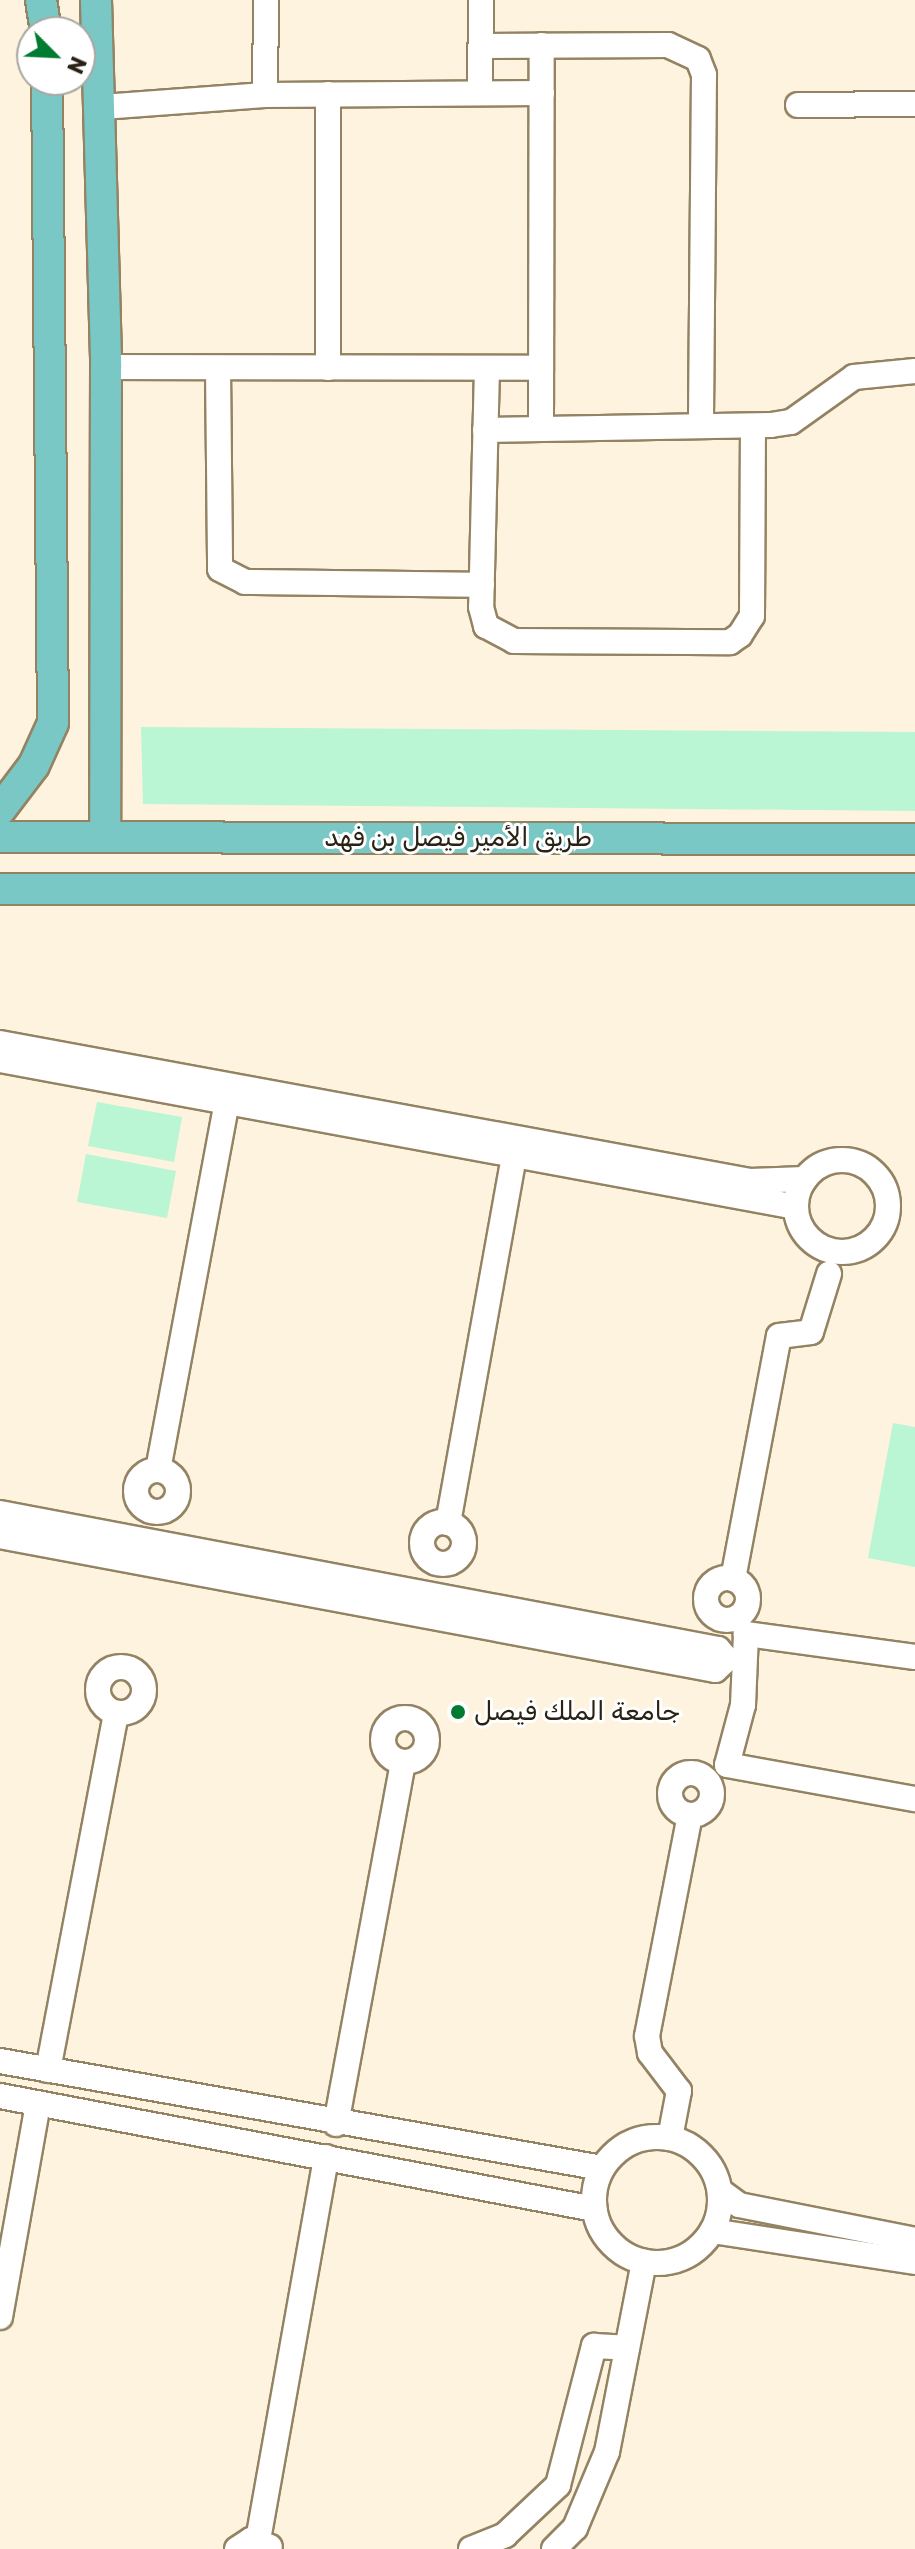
<!DOCTYPE html>
<meta charset="utf-8">
<style>
body{margin:0}
#map{position:relative;width:915px;height:2549px;overflow:hidden;background:#fef3de;font-family:Rubik,"Noto Sans Arabic",sans-serif}
div>[style]{position:absolute}
[style*='--x']{left:calc(var(--x)*1px);top:calc(var(--y)*1px);width:calc(var(--w)*1px);rotate:calc(var(--a)*1deg)}
.green>*{inset:0;background:#baf5d4}
.roads{filter:drop-shadow(2px 0 #948363) drop-shadow(-2px 0 #948363) drop-shadow(0 2px #948363) drop-shadow(0 -2px #948363)}
.minor>*{height:24px;margin:-12px;padding:0 12px;transform-origin:12px;border-radius:12px;background:#fff}
.minor>.ring{margin:-12px;padding:0;box-sizing:content-box;background:none;border:24px solid #fff;border-radius:50%}
.major>*{height:30px;margin:-15px;padding:0 15px;transform-origin:15px;border-radius:15px;background:#79c8c5}
.dots>*{width:22px;height:22px;translate:-50% -50%;box-sizing:border-box;border:4px solid #fff;border-radius:50%}
span{translate:-50% -50%;white-space:nowrap;text-align:center;line-height:1.15;-webkit-text-stroke:6px #fff;paint-order:stroke}
.street-label{font-size:26px;color:#292215}
.poi-label{font-size:26px;color:#292215}
.left{translate:0 -50%;text-align:left}
.north{position:absolute;left:16px;top:16px;width:80px;height:80px;box-sizing:border-box;background:#fff;border:2px solid #a9a7a1;border-radius:50%;rotate:114deg;font-size:22px;font-weight:700;line-height:32px;text-align:center;color:#292215}
.north::after{content:'';display:block;margin:auto;width:28px;height:36px;background:#017b32;clip-path:polygon(50% 0,100% 100%,50% 72%,0 100%)}
</style>
<div id="map">
<div class="green">
<div style="clip-path:polygon(141px 727px,915px 732px,915px 811px,143px 804px)"></div>
<div style="clip-path:polygon(97px 1102px,182px 1117px,174px 1162px,88px 1146px)"></div>
<div style="clip-path:polygon(86px 1154px,176px 1171px,167px 1218px,77px 1202px)"></div>
<div style="clip-path:polygon(893px 1423px,915px 1427px,915px 1567px,868px 1558px)"></div>
</div>
<div class="roads">
<div class="minor">
<div style="--x:481;--y:46;--w:187;--a:-0.3"></div>
<div style="--x:668;--y:45;--w:33;--a:25"></div>
<div style="--x:698;--y:59;--w:17;--a:69"></div>
<div style="--x:704;--y:75;--w:351;--a:90.5"></div>
<div style="--x:480;--y:93;--w:93;--a:-89.4"></div>
<div style="--x:328;--y:94;--w:274;--a:90"></div>
<div style="--x:265;--y:95;--w:95;--a:-89.4"></div>
<div style="--x:798;--y:105;--w:117;--a:-0.5"></div>
<div style="--x:102;--y:107;--w:163;--a:-4.2"></div>
<div style="--x:265;--y:95;--w:277;--a:-0.4"></div>
<div style="--x:106;--y:367;--w:435;--a:0.1"></div>
<div style="--x:218;--y:368;--w:201;--a:89.4"></div>
<div style="--x:220;--y:569;--w:28;--a:27"></div>
<div style="--x:245;--y:582;--w:237;--a:0.7"></div>
<div style="--x:487;--y:368;--w:239;--a:91.4"></div>
<div style="--x:481;--y:607;--w:20;--a:75"></div>
<div style="--x:486;--y:626;--w:32;--a:28"></div>
<div style="--x:514;--y:641;--w:216;--a:0.3"></div>
<div style="--x:730;--y:642;--w:12;--a:-35"></div>
<div style="--x:740;--y:635;--w:22;--a:-58"></div>
<div style="--x:752;--y:616;--w:190;--a:-89.7"></div>
<div style="--x:541;--y:429;--w:384;--a:-89.9"></div>
<div style="--x:485;--y:430;--w:286;--a:-1"></div>
<div style="--x:771;--y:425;--w:20;--a:-9"></div>
<div style="--x:791;--y:422;--w:77;--a:-35.5"></div>
<div style="--x:854;--y:377;--w:61;--a:-5.6"></div>
<div style="--x:0;--y:1043;--w:763;--a:10.43"></div>
<div style="--x:750;--y:1181;--w:55;--a:-2.1"></div>
<div style="--x:0;--y:1060;--w:809;--a:10.46"></div>
<div class="ring" style="left:796px;top:1160px;width:68px;height:68px"></div>
<div class="ring" style="left:136px;top:1470px;width:18px;height:18px"></div>
<div style="--x:158;--y:1470;--w:374;--a:-79.4"></div>
<div style="--x:0;--y:1513;--w:731;--a:10.73"></div>
<div style="--x:718;--y:1649;--w:13;--a:48"></div>
<div style="--x:727;--y:1659;--w:16;--a:137"></div>
<div style="--x:715;--y:1670;--w:727;--a:-169.39"></div>
<div class="ring" style="left:422px;top:1522px;width:18px;height:18px"></div>
<div style="--x:448;--y:1523;--w:374;--a:-79.8"></div>
<div class="ring" style="left:706px;top:1578px;width:18px;height:18px"></div>
<div style="--x:733;--y:1579;--w:247;--a:-79.3"></div>
<div style="--x:779;--y:1336;--w:32;--a:-7"></div>
<div style="--x:811;--y:1332;--w:61;--a:-72.8"></div>
<div style="--x:915;--y:1657;--w:171;--a:-172.2"></div>
<div style="--x:746;--y:1634;--w:71;--a:92.4"></div>
<div style="--x:743;--y:1705;--w:62;--a:104.9"></div>
<div style="--x:727;--y:1765;--w:191;--a:10.3"></div>
<div class="ring" style="left:98px;top:1667px;width:22px;height:22px"></div>
<div class="ring" style="left:383px;top:1718px;width:20px;height:20px"></div>
<div class="ring" style="left:670px;top:1773px;width:18px;height:18px"></div>
<div style="--x:0;--y:2061;--w:611;--a:10.08"></div>
<div style="--x:48;--y:2070;--w:363;--a:-79.2"></div>
<div style="--x:0;--y:2096;--w:605;--a:10.77"></div>
<div style="--x:336;--y:2124;--w:368;--a:-79.5"></div>
<div class="ring" style="left:594px;top:2137px;width:102px;height:102px"></div>
<div style="--x:670;--y:2138;--w:48;--a:-79.2"></div>
<div style="--x:679;--y:2091;--w:48;--a:-127.3"></div>
<div style="--x:650;--y:2053;--w:17;--a:-100"></div>
<div style="--x:647;--y:2036;--w:225;--a:-79"></div>
<div style="--x:720;--y:2191;--w:24;--a:36"></div>
<div style="--x:739;--y:2205;--w:179;--a:11.2"></div>
<div style="--x:712;--y:2231;--w:205;--a:8.7"></div>
<div style="--x:0;--y:2317;--w:217;--a:-79.9"></div>
<div style="--x:258;--y:2540;--w:389;--a:-79.9"></div>
<div style="--x:237;--y:2549;--w:17;--a:-33"></div>
<div style="--x:251;--y:2540;--w:20;--a:20"></div>
<div style="--x:471;--y:2549;--w:37;--a:-22"></div>
<div style="--x:505;--y:2535;--w:73;--a:-43.3"></div>
<div style="--x:558;--y:2485;--w:144;--a:-75.5"></div>
<div style="--x:594;--y:2346;--w:33;--a:3"></div>
<div style="--x:554;--y:2549;--w:30;--a:-45"></div>
<div style="--x:575;--y:2528;--w:82;--a:-67.2"></div>
<div style="--x:607;--y:2452;--w:194;--a:-79"></div>
</div>
<div class="major">
<div style="--x:41;--y:0;--w:32;--a:81"></div>
<div style="--x:96;--y:0;--w:367;--a:88.4"></div>
<div style="--x:106;--y:367;--w:470;--a:90.1"></div>
<div style="--x:0;--y:810;--w:56;--a:-52.9"></div>
<div style="--x:34;--y:765;--w:46;--a:-65.7"></div>
<div style="--x:53;--y:723;--w:643;--a:-90.53"></div>
<div style="--x:0;--y:837;--w:915;--a:0.13"></div>
<div style="--x:0;--y:889;--w:915;--a:0"></div>
</div>
</div>
<div class="dots">
<div style="left:458px;top:1712px;background:#017b32"></div>
</div>
<div class="street-label">
<span style="left:458px;top:838px">طريق الأمير فيصل بن فهد</span>
</div>
<div class="poi-label">
<span class="left" style="left:474px;top:1712px">جامعة الملك فيصل</span>
</div>
<div class="north">N</div>
</div>
